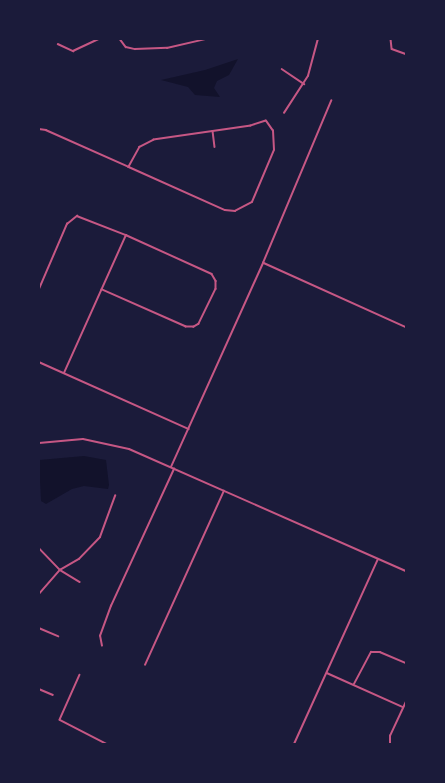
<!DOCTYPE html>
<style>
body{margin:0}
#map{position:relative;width:445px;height:783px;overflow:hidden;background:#1b1b3a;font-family:"Asap Condensed",sans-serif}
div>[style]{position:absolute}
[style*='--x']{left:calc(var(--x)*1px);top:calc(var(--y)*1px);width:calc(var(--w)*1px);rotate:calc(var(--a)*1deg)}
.water>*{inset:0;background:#12122b}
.minor>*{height:1.5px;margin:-0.75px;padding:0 0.75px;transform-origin:0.75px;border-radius:0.75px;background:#c65784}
.tertiary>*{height:2px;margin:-1px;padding:0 1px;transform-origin:1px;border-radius:1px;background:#c65784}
span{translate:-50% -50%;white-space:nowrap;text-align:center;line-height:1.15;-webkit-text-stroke:3.5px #1b1b3a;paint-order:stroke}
.frame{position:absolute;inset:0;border:40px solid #1b1b3a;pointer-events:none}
</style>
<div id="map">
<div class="water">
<div style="clip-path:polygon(238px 59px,229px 75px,217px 81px,214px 88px,220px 97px,195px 95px,188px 87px,161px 80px,205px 70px)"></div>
<div style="clip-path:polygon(84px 456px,106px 460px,109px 485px,108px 489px,84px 486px,72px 489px,46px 504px,41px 501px,39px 460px)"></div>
</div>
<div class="minor">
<div style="--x:120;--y:39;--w:10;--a:53"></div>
<div style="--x:126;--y:47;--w:9;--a:13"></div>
<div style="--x:135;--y:49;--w:32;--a:-2"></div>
<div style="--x:167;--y:48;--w:40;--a:-13"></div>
<div style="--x:391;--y:39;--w:10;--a:84"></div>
<div style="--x:392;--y:49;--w:15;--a:20"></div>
<div style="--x:58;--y:44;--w:17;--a:25"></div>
<div style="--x:73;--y:51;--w:29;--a:-25"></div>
<div style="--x:282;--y:69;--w:27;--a:34"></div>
<div style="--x:284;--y:113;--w:44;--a:-57"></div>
<div style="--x:308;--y:76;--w:38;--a:-75"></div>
<div style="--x:39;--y:129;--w:7;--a:8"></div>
<div style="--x:46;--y:130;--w:91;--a:24"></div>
<div style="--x:129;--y:167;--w:105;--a:24.1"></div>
<div style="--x:225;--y:210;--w:10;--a:6"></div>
<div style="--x:235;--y:211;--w:19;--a:-28"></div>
<div style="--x:252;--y:202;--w:56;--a:-67.1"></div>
<div style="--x:274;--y:150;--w:19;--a:-93"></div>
<div style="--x:273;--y:131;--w:12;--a:-125"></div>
<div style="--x:266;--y:121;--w:16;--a:162"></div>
<div style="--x:251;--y:126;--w:98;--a:171.8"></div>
<div style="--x:154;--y:140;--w:16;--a:153"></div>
<div style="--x:140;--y:147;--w:23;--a:119"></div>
<div style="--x:213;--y:131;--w:16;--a:83"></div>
<div style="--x:264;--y:263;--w:156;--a:24.3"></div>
<div style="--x:39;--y:289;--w:71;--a:-66.7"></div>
<div style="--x:67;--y:224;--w:13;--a:-39"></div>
<div style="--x:77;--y:216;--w:53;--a:21.2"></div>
<div style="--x:126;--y:235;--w:94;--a:24.4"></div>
<div style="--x:212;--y:274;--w:8;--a:60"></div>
<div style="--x:216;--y:281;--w:8;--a:90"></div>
<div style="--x:216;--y:289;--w:39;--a:116"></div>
<div style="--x:199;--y:324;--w:6;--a:149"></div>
<div style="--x:194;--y:327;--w:8;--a:180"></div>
<div style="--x:186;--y:327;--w:92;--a:-156.2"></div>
<div style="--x:39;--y:362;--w:164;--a:24.1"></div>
<div style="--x:64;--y:373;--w:151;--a:-65.8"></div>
<div style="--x:171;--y:467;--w:224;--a:-65.7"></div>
<div style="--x:263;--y:263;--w:176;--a:-67.2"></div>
<div style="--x:39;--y:548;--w:30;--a:46"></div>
<div style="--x:60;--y:570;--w:23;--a:31"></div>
<div style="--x:39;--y:594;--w:32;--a:-49"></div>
<div style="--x:60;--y:570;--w:22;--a:-30"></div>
<div style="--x:79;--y:559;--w:30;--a:-46"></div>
<div style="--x:100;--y:537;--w:44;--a:-69.9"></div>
<div style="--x:39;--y:628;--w:21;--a:23"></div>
<div style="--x:102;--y:646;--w:10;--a:-101"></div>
<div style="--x:100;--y:636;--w:32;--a:-70"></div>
<div style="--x:111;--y:606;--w:151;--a:-65.3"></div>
<div style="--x:145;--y:665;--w:191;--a:-65.6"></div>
<div style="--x:327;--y:673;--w:83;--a:24.1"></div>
<div style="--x:80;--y:675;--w:49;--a:114"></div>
<div style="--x:60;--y:720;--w:53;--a:27.1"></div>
<div style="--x:354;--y:684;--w:36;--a:-62"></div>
<div style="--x:371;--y:652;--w:9;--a:0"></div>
<div style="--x:380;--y:652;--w:28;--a:23"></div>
<div style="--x:39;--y:689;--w:15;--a:23"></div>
<div style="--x:390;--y:744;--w:8;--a:-90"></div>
<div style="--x:390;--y:736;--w:38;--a:-65"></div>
</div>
<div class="tertiary">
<div style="--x:39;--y:443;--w:44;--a:-5.2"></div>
<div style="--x:83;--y:439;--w:47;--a:12.3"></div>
<div style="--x:129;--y:449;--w:303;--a:23.8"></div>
<div style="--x:294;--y:744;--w:203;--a:-65.6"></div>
</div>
<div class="frame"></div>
</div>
